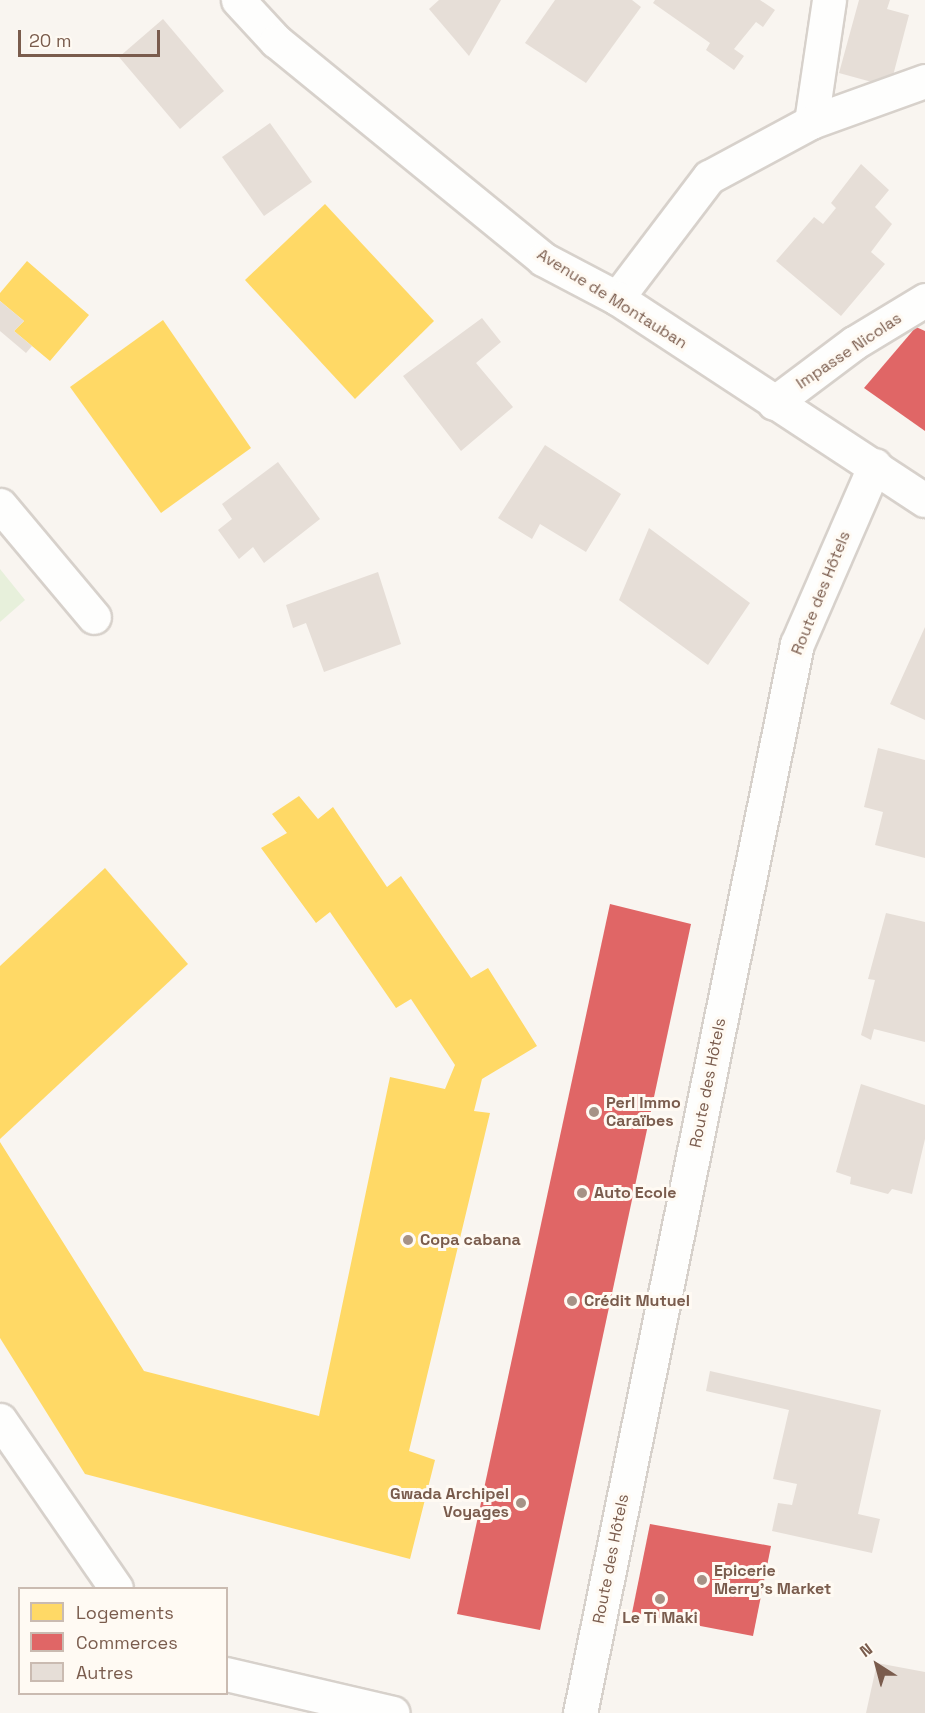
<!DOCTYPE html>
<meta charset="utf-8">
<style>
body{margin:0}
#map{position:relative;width:925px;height:1713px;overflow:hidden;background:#f9f5f0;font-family:"Space Grotesk",sans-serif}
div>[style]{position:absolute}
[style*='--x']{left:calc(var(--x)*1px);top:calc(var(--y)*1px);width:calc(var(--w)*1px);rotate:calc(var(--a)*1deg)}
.green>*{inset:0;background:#e7f0db}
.homes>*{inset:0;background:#ffd966}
.shops>*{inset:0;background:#e06666}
.building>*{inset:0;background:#e6ded7}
.roads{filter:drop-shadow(2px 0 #d7d1cb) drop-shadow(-2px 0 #d7d1cb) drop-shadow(0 2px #d7d1cb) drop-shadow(0 -2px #d7d1cb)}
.street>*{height:33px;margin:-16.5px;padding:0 16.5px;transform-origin:16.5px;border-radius:16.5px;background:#fefefd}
.secondary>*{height:33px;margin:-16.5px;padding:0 16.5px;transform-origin:16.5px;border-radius:16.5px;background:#fefefd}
.dots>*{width:16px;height:16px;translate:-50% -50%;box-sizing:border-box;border:3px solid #fffaf3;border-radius:50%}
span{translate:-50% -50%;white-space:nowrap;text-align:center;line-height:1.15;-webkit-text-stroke:6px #fffaf3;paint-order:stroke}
.street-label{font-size:16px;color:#7a5c4d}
.poi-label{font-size:16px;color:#7a5c4d;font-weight:700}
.left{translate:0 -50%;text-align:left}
.right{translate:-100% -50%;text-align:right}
.legend{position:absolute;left:18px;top:1587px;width:210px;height:108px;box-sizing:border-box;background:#fffaf3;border:2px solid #cabbb1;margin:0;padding:8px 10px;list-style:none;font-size:18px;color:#7a5c4d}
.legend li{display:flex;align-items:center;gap:12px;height:30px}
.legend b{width:30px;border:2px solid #cabbb1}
.north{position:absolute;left:847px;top:1635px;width:60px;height:60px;-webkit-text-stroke:4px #fffaf3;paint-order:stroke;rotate:324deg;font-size:16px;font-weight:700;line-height:24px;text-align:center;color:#7a5c4d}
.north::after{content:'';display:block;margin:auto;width:21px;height:27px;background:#7a5c4d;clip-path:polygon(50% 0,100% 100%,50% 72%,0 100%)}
.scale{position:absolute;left:18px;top:30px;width:142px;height:27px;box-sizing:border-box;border:3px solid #7a5c4d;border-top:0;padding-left:8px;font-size:18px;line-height:21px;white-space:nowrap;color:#7a5c4d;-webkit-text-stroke:4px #fffaf3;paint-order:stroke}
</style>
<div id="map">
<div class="green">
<div style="clip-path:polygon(0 569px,25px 600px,0 622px)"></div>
</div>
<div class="homes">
<div style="clip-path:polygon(325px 204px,434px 321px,355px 399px,245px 280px)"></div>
<div style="clip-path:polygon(27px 261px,89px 315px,50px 361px,14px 331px,24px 321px,0 301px,0 293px)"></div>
<div style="clip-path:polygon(163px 320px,251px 448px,161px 513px,70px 387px)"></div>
<div style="clip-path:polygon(299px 796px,318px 819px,333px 807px,387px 887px,401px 876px,471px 978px,488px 968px,537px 1046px,482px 1079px,474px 1111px,490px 1113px,409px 1451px,435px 1460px,410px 1559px,85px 1474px,0 1338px,0 1142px,144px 1371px,319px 1416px,390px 1077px,445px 1089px,455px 1065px,411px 999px,396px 1008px,330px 912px,316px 923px,261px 848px,287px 833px,272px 814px)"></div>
<div style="clip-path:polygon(105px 868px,188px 964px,0 1139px,0 966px)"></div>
</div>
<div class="shops">
<div style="clip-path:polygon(916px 327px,925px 331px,925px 431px,864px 388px)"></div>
<div style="clip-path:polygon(610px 904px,691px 924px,540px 1630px,457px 1614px)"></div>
<div style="clip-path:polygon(650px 1524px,771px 1546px,753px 1636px,632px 1613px)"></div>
</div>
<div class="building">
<div style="clip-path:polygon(439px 0,501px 0,469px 56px,429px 9px)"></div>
<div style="clip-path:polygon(555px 0,632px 0,641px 7px,586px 83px,525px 43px)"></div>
<div style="clip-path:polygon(655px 0,760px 0,775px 10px,763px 27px,756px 22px,734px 49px,744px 56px,734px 70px,706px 50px,710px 43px,653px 3px)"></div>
<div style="clip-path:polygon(859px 0,890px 0,887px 9px,909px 15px,890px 87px,839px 73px)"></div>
<div style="clip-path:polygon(163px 19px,224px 91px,180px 129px,119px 57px)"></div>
<div style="clip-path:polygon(270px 123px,312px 182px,264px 216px,222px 157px)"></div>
<div style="clip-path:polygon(861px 164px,889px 190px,875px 207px,892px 224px,871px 252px,885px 264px,841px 316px,776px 261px,814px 217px,823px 224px,836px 208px,831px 203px)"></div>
<div style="clip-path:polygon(0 301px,24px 321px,14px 331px,32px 346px,26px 353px,0 331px)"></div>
<div style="clip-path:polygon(482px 318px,501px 342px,476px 363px,513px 407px,461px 451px,403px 376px)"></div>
<div style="clip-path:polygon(545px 445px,621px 494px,586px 552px,540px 524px,532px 539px,498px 518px)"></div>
<div style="clip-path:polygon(278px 462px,320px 519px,264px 563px,253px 547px,239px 559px,218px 530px,232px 519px,222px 504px)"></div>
<div style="clip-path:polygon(649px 528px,750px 603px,708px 665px,619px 600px)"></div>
<div style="clip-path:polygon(378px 572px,401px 644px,324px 672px,306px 623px,293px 628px,286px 605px)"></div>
<div style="clip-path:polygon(925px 627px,925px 720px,890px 704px)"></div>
<div style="clip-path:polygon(878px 748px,925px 760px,925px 858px,875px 845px,883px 812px,864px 807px)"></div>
<div style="clip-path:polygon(886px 913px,925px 922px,925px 1042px,874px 1029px,871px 1040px,861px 1035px,875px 980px,868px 979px)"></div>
<div style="clip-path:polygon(861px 1084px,925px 1105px,925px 1139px,912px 1194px,892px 1189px,888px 1194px,850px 1184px,851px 1177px,836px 1172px)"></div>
<div style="clip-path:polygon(710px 1371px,881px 1410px,858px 1514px,880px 1519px,872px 1553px,772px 1531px,778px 1503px,792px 1505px,797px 1484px,773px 1479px,789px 1410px,706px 1391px)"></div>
<div style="clip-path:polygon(877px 1663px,925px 1672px,925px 1713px,866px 1713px)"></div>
</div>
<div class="roads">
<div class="street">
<div style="--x:811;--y:122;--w:123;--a:-81.6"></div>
<div style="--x:617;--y:298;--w:152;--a:-52.8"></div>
<div style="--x:709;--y:177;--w:116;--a:-28.3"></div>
<div style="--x:811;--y:122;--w:121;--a:-19.8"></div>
<div style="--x:774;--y:403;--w:100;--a:-36.9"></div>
<div style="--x:854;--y:343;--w:83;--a:-31.2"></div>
<div style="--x:0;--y:505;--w:146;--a:50"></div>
<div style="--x:0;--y:1420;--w:204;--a:55.4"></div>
<div style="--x:226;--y:1674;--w:171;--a:13.1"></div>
<div style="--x:580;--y:1713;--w:1091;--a:-78.53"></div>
<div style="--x:797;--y:644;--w:195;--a:-66.5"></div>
</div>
<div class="secondary">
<div style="--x:238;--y:0;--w:56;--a:47.2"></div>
<div style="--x:276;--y:41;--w:345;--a:39.2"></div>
<div style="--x:543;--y:259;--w:84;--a:27.8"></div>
<div style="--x:617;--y:298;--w:368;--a:33.3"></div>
</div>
</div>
<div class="dots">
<div style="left:594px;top:1112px;background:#a69286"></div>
<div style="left:582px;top:1193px;background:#a69286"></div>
<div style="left:408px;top:1240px;background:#a69286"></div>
<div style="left:572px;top:1301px;background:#a69286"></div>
<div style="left:521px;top:1503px;background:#a69286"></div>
<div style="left:702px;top:1580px;background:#a69286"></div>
<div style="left:660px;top:1599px;background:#a69286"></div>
</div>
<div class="street-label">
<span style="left:612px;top:299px;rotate:32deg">Avenue de Montauban</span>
<span style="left:849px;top:351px;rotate:-34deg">Impasse Nicolas</span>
<span style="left:821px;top:593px;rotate:-68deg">Route des Hôtels</span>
<span style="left:708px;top:1083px;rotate:-79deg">Route des Hôtels</span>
<span style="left:611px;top:1559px;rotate:-79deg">Route des Hôtels</span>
</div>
<div class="poi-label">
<span class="left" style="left:606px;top:1112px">Perl Immo<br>Caraïbes</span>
<span class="left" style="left:594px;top:1193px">Auto Ecole</span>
<span class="left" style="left:420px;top:1240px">Copa cabana</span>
<span class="left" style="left:584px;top:1301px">Crédit Mutuel</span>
<span class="right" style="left:509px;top:1503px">Gwada Archipel<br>Voyages</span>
<span class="left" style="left:714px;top:1580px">Epicerie<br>Merry's Market</span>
<span style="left:660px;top:1618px">Le Ti Maki</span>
</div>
<ul class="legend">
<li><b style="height:16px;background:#ffd966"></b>Logements</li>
<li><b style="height:16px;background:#e06666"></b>Commerces</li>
<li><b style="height:16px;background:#e6ded7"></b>Autres</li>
</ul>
<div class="north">N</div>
<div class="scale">20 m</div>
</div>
